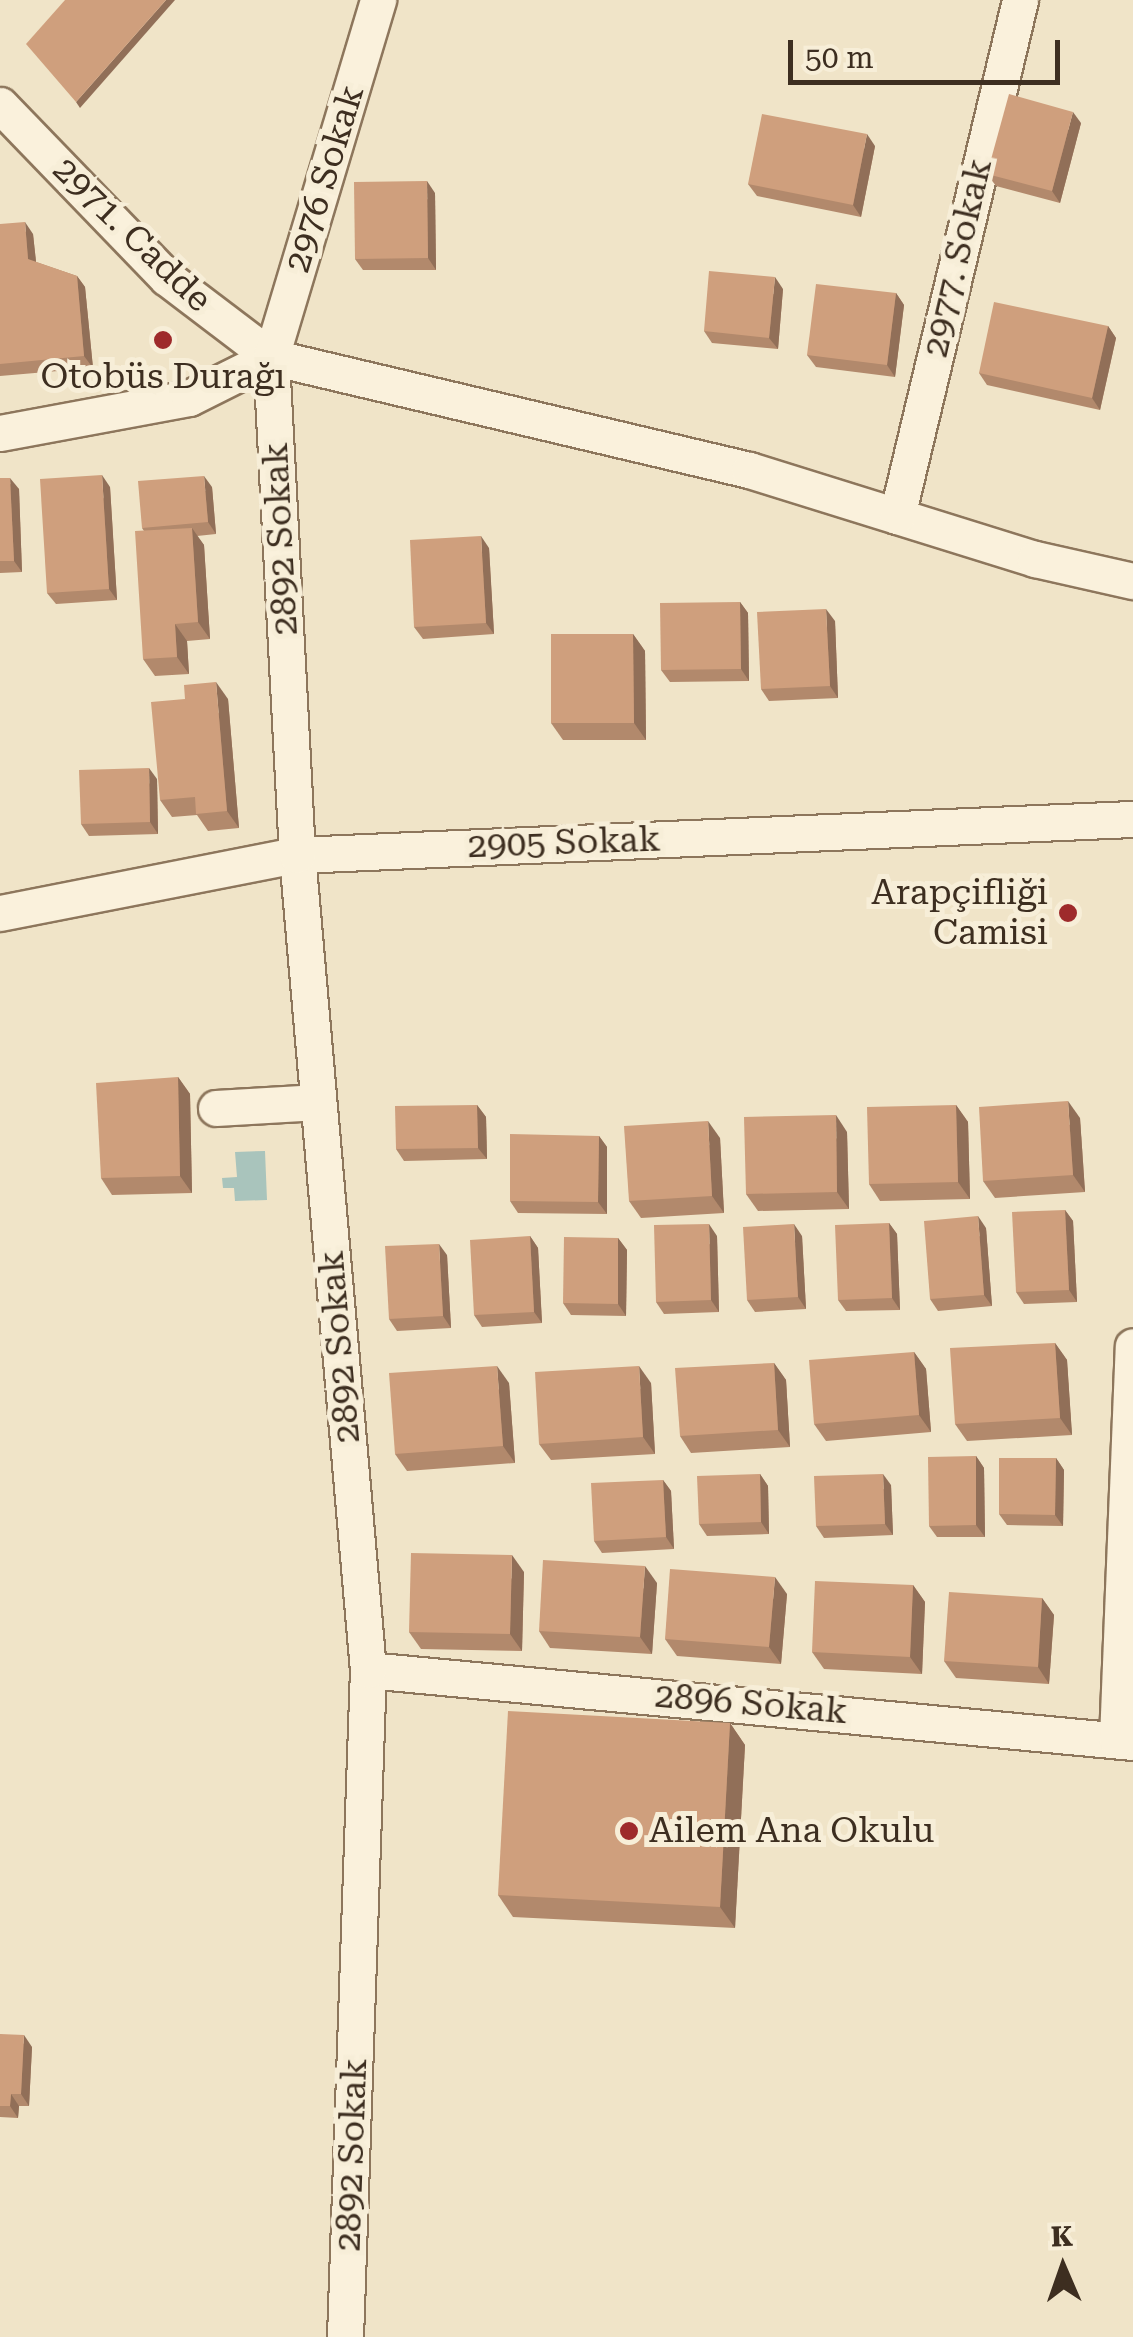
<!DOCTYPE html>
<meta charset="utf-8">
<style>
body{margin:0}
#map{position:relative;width:1133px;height:2337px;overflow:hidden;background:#f0e4c8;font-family:"Roboto Serif",serif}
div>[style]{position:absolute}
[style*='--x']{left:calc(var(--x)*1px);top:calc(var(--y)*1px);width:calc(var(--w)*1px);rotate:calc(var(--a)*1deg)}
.water>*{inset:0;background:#a9c4bc}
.roads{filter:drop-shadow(2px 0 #8d765c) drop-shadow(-2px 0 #8d765c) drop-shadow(0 2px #8d765c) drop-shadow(0 -2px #8d765c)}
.minor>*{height:35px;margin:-17.5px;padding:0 17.5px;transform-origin:17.5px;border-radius:17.5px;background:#faf1dc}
.wall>*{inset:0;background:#b2896c}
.shaded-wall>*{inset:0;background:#916f58}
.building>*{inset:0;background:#cf9f7d}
.dots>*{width:28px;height:28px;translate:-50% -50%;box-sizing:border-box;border:5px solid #f7eed8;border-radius:50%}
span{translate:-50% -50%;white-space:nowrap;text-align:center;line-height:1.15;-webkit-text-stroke:10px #f7eed8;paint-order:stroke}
.street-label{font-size:35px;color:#3d2e20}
.poi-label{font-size:35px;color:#3d2e20}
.right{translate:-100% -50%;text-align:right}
.left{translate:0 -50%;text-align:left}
.north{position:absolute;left:1013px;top:2217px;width:100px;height:100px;-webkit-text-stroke:8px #f7eed8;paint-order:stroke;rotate:358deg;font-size:28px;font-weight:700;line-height:40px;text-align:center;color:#3d2e20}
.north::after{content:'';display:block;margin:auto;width:35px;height:45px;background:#3d2e20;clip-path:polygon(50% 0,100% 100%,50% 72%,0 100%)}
.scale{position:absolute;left:788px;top:40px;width:272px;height:45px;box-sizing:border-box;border:5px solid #3d2e20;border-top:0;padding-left:12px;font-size:30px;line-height:35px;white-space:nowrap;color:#3d2e20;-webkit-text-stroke:8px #f7eed8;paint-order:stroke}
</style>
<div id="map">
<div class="water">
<div style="clip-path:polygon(265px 1151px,267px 1200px,235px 1201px,234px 1188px,223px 1188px,222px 1178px,237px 1177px,235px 1152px)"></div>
</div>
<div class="roads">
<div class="minor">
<div style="--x:0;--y:105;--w:240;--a:46"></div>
<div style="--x:167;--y:278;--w:131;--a:37.2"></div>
<div style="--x:271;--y:357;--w:491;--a:13.3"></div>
<div style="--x:749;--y:470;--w:300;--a:17.3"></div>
<div style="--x:1035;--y:559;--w:100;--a:12.7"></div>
<div style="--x:0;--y:433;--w:192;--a:-10.5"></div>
<div style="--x:189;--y:398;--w:92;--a:-26.6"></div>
<div style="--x:897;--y:516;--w:530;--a:-76.59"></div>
<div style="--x:0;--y:913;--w:303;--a:-11.1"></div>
<div style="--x:297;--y:855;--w:837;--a:-2.47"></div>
<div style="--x:216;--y:1108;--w:102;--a:-3.4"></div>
<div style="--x:368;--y:1670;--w:768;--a:5.38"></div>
<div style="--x:1117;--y:1739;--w:393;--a:-87.7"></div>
<div style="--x:345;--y:2337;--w:667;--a:-88.03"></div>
<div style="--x:368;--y:1670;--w:818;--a:-94.98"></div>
<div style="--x:297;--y:855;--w:499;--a:-93"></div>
<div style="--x:271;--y:357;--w:373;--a:-73.3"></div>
</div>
</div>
<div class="wall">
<div style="clip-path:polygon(1081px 123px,1060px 203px,996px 186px,987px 174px)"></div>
<div style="clip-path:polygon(875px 146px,861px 217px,757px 196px,748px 184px)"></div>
<div style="clip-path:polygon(435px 193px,436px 270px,363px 270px,355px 259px)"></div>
<div style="clip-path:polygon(0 224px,33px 234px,36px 262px,77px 276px,85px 287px,93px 368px,0 376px)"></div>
<div style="clip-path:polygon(783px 289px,778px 349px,712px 343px,704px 331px)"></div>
<div style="clip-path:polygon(896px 293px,904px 305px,895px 377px,816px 367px,807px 355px)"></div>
<div style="clip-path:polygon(1108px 326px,1116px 338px,1100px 410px,987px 385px,979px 373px)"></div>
<div style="clip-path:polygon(0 478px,19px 489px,22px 572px,0 573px)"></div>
<div style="clip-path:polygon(110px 487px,117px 600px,56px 604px,47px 593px)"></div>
<div style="clip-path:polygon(212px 487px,216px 534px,197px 536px,204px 545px,210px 639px,187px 641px,189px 674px,155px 676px,143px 659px,144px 531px,142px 528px)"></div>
<div style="clip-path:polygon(489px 548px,494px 634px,423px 639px,414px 627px)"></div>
<div style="clip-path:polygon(740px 602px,748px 613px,749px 681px,670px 682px,661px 670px)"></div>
<div style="clip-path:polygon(835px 621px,838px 698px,769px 701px,761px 689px)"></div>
<div style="clip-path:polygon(633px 634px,645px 651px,646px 740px,563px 740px,551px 723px)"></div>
<div style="clip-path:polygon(228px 699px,239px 828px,208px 831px,197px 815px,172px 817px,160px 800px)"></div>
<div style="clip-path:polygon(157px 779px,158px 834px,89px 836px,81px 824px)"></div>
<div style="clip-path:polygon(178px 1077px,190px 1094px,192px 1193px,112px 1195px,101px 1178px)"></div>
<div style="clip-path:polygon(477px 1105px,486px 1117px,487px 1159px,404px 1161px,396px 1149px)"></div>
<div style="clip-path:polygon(956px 1105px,968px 1122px,970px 1199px,880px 1201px,869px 1184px)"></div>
<div style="clip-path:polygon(1080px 1118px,1085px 1192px,995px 1198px,983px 1181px)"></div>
<div style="clip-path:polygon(847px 1132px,849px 1209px,758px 1211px,746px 1194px)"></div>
<div style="clip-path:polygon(599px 1136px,607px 1147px,607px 1214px,518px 1213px,510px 1201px)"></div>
<div style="clip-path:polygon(720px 1138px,724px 1213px,641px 1218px,629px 1201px)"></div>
<div style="clip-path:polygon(1065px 1210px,1073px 1221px,1077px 1302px,1024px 1304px,1016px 1292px)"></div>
<div style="clip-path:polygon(889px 1223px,897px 1234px,900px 1310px,846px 1311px,838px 1300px)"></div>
<div style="clip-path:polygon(986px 1228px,992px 1306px,938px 1311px,930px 1299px)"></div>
<div style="clip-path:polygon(530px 1236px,538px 1248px,542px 1323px,482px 1327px,474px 1315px)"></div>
<div style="clip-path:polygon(717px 1236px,719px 1312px,664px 1314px,656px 1302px)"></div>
<div style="clip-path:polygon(802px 1236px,806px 1309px,755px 1312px,747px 1300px)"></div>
<div style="clip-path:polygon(618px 1238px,627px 1250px,626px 1316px,571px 1315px,563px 1303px)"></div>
<div style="clip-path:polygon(447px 1255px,451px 1328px,397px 1331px,389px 1319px)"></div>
<div style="clip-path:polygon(1055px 1343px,1067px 1360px,1072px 1435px,967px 1441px,955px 1424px)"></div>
<div style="clip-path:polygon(914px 1352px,926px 1369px,931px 1432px,826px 1441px,814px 1424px)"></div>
<div style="clip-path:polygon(774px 1363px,786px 1380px,790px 1447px,691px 1453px,680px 1436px)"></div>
<div style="clip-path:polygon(509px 1383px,515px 1463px,407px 1471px,395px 1454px)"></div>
<div style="clip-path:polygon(651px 1383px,655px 1454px,551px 1460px,539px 1444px)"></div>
<div style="clip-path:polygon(976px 1456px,984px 1468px,985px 1537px,937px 1537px,929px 1526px)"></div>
<div style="clip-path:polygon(1056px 1458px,1064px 1470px,1063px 1526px,1007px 1525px,999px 1514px)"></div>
<div style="clip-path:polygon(760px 1474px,768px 1486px,769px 1534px,707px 1536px,699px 1524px)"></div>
<div style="clip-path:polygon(663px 1480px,671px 1491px,674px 1549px,602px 1553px,594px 1541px)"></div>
<div style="clip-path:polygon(891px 1485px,893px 1535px,824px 1538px,816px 1526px)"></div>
<div style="clip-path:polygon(524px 1572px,522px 1651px,421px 1649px,409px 1632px)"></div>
<div style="clip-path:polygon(657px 1583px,652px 1654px,550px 1648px,539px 1631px)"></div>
<div style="clip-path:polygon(913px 1585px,925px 1602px,922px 1674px,824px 1669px,812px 1652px)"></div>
<div style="clip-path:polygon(787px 1594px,781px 1664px,677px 1656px,665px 1639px)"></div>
<div style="clip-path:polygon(1042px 1598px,1054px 1615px,1049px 1684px,956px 1678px,944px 1661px)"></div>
<div style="clip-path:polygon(730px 1723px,745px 1745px,735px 1928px,513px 1917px,498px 1895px)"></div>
<div style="clip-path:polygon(0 2034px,32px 2047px,29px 2106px,19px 2106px,18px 2118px,0 2117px)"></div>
</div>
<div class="shaded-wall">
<div style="clip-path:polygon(166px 0,175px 0,80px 108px,76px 102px)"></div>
<div style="clip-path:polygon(1073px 112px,1081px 123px,1060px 203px,1052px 191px)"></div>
<div style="clip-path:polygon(867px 134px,875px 146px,861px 217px,853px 205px)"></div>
<div style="clip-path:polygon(427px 181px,435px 193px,436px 270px,428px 258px)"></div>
<div style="clip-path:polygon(25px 222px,33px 234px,37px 271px,28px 259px)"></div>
<div style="clip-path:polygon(77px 276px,85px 287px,93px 368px,84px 356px)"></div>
<div style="clip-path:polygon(775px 277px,783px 289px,778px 349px,769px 338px)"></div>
<div style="clip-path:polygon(896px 293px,904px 305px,895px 377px,887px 365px)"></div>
<div style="clip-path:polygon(1108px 326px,1116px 338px,1100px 410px,1092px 398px)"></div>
<div style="clip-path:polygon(102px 475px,110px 487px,117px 600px,109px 589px)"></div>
<div style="clip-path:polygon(204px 476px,212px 487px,216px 534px,208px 522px)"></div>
<div style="clip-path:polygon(10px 478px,19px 489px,22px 572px,14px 561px)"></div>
<div style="clip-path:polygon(192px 528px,204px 545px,210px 639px,198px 622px)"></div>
<div style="clip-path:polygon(481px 536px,489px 548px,494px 634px,486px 623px)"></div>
<div style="clip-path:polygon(740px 602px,748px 613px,749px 681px,741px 669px)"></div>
<div style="clip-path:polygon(826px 609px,835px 621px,838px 698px,830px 686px)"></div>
<div style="clip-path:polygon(175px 624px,187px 641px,189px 674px,177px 657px)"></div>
<div style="clip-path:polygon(633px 634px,645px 651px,646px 740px,634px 723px)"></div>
<div style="clip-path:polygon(216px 682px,228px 699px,239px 828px,227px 811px)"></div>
<div style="clip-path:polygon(149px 768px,157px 779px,158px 834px,150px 822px)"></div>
<div style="clip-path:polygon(178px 1077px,190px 1094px,192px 1193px,180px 1176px)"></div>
<div style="clip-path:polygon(1068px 1101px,1080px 1118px,1085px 1192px,1073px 1175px)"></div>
<div style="clip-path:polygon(477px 1105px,486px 1117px,487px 1159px,478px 1148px)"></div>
<div style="clip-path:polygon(956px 1105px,968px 1122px,970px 1199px,958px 1182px)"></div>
<div style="clip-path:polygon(836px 1115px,847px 1132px,849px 1209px,837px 1192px)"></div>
<div style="clip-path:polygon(708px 1121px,720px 1138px,724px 1213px,712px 1196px)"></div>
<div style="clip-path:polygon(599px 1136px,607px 1147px,607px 1214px,598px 1202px)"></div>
<div style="clip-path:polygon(1065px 1210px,1073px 1221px,1077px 1302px,1069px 1290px)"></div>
<div style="clip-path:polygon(978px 1216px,986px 1228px,992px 1306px,984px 1295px)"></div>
<div style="clip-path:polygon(889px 1223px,897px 1234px,900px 1310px,892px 1298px)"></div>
<div style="clip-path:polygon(709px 1224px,717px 1236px,719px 1312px,711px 1300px)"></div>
<div style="clip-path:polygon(794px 1224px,802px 1236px,806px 1309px,798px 1297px)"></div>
<div style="clip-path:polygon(530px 1236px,538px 1248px,542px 1323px,534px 1312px)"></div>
<div style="clip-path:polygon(618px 1238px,627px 1250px,626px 1316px,618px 1304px)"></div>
<div style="clip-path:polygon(439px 1244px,447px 1255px,451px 1328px,443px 1316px)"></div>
<div style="clip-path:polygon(1055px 1343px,1067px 1360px,1072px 1435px,1060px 1418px)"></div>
<div style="clip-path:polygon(914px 1352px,926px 1369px,931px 1432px,919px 1415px)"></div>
<div style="clip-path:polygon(774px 1363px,786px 1380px,790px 1447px,778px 1430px)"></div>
<div style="clip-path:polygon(497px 1366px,509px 1383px,515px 1463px,503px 1446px)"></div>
<div style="clip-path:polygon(639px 1366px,651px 1383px,655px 1454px,643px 1437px)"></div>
<div style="clip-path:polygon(976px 1456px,984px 1468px,985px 1537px,976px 1525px)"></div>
<div style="clip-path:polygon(1056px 1458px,1064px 1470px,1063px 1526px,1055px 1515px)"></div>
<div style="clip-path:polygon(760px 1474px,768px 1486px,769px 1534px,761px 1522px)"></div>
<div style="clip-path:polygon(883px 1474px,891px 1485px,893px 1535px,885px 1524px)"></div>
<div style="clip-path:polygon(663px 1480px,671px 1491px,674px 1549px,666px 1537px)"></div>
<div style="clip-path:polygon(512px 1555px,524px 1572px,522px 1651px,510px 1634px)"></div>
<div style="clip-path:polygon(645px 1566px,657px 1583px,652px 1654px,640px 1637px)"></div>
<div style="clip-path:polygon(775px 1577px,787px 1594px,781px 1664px,769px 1647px)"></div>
<div style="clip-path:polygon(913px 1585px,925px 1602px,922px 1674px,910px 1657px)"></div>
<div style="clip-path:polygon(1042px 1598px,1054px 1615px,1049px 1684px,1038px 1667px)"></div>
<div style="clip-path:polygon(730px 1723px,745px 1745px,735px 1928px,720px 1907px)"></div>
<div style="clip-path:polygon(24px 2035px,32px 2047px,29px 2106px,21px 2094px)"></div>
<div style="clip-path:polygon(11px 2094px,19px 2106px,18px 2118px,10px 2106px)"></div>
</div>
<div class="building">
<div style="clip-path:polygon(65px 0,166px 0,76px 102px,26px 44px)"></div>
<div style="clip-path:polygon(1009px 94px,1073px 112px,1052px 191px,987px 174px)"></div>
<div style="clip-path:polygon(762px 114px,867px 134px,853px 205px,748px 184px)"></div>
<div style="clip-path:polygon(427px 181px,428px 258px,355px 259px,354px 182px)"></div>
<div style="clip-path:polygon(25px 222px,28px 259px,77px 276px,84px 356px,0 364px,0 224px)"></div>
<div style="clip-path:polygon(709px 271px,775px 277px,769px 338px,704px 331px)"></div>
<div style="clip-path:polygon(816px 284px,896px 293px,887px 365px,807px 355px)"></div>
<div style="clip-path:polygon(994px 302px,1108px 326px,1092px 398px,979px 373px)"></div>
<div style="clip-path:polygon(102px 475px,109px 589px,47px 593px,40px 479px)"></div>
<div style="clip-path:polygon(204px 476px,208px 522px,142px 528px,138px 481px)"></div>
<div style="clip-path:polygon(0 478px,10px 478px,14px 561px,0 561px)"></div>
<div style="clip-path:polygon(192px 528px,198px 622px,175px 624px,177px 657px,143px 659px,135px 531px)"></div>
<div style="clip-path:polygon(481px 536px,486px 623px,414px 627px,410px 540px)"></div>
<div style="clip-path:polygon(740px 602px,741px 669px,661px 670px,660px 603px)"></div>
<div style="clip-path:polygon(826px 609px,830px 686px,761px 689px,757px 612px)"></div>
<div style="clip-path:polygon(551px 634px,633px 634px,634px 723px,551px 723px)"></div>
<div style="clip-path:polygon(216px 682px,227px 811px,196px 814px,195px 797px,160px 800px,151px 702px,185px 699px,184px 685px)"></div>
<div style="clip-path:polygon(149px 768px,150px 822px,81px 824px,79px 770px)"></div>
<div style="clip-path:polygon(178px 1077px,180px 1176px,101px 1178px,96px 1083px)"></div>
<div style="clip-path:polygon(1068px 1101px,1073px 1175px,983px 1181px,979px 1107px)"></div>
<div style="clip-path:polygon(477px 1105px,478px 1148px,396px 1149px,395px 1106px)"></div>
<div style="clip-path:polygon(956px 1105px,958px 1182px,869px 1184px,867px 1107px)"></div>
<div style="clip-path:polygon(836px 1115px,837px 1192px,746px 1194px,744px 1117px)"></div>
<div style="clip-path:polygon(708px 1121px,712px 1196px,629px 1201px,624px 1126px)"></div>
<div style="clip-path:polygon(510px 1134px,599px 1136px,598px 1202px,510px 1201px)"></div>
<div style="clip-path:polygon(1065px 1210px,1069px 1290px,1016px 1292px,1012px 1212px)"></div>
<div style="clip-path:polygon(978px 1216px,984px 1295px,930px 1299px,924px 1221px)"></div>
<div style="clip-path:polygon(889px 1223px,892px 1298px,838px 1300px,835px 1225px)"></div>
<div style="clip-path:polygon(709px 1224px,711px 1300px,656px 1302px,654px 1225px)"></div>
<div style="clip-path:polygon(794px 1224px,798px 1297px,747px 1300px,743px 1227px)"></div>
<div style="clip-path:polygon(530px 1236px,534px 1312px,474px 1315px,470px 1240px)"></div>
<div style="clip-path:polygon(564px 1237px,618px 1238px,618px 1304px,563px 1303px)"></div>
<div style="clip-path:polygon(439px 1244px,443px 1316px,389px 1319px,385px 1246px)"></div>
<div style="clip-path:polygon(1055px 1343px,1060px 1418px,955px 1424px,950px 1348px)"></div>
<div style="clip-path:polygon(914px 1352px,919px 1415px,814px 1424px,809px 1360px)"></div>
<div style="clip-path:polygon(774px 1363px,778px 1430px,680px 1436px,675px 1368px)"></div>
<div style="clip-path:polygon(497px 1366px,503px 1446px,395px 1454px,389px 1373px)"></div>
<div style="clip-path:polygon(639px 1366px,643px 1437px,539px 1444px,535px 1372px)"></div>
<div style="clip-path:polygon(976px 1456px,976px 1525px,929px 1526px,928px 1457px)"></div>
<div style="clip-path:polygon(999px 1458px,1056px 1458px,1055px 1515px,999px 1514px)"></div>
<div style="clip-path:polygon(760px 1474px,761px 1522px,699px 1524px,697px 1476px)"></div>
<div style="clip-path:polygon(883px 1474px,885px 1524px,816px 1526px,814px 1476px)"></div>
<div style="clip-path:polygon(663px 1480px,666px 1537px,594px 1541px,591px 1483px)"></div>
<div style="clip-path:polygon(411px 1553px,512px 1555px,510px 1634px,409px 1632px)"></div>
<div style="clip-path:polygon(543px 1560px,645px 1566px,640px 1637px,539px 1631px)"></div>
<div style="clip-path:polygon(670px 1569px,775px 1577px,769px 1647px,665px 1639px)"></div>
<div style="clip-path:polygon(815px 1581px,913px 1585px,910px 1657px,812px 1652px)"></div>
<div style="clip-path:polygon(949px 1592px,1042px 1598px,1038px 1667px,944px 1661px)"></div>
<div style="clip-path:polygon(508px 1711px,730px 1723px,720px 1907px,498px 1895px)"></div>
<div style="clip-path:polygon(0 2034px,24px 2035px,21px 2094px,11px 2094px,10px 2106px,0 2106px)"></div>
</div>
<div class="dots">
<div style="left:163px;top:340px;background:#9e2a2b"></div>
<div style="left:1068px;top:913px;background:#9e2a2b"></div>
<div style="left:629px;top:1831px;background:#9e2a2b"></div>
</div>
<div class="street-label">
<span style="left:325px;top:179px;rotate:-73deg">2976 Sokak</span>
<span style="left:132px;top:235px;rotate:44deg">2971. Cadde</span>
<span style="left:958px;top:258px;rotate:-77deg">2977. Sokak</span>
<span style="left:281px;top:539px;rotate:-93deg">2892 Sokak</span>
<span style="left:564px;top:843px;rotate:-2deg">2905 Sokak</span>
<span style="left:340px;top:1347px;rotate:-95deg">2892 Sokak</span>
<span style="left:751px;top:1704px;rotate:5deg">2896 Sokak</span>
<span style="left:352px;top:2155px;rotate:-88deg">2892 Sokak</span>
</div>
<div class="poi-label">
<span style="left:163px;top:377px">Otobüs Durağı</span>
<span class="right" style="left:1048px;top:913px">Arapçifliği<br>Camisi</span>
<span class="left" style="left:649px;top:1831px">Ailem Ana Okulu</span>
</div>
<div class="north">K</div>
<div class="scale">50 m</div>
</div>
